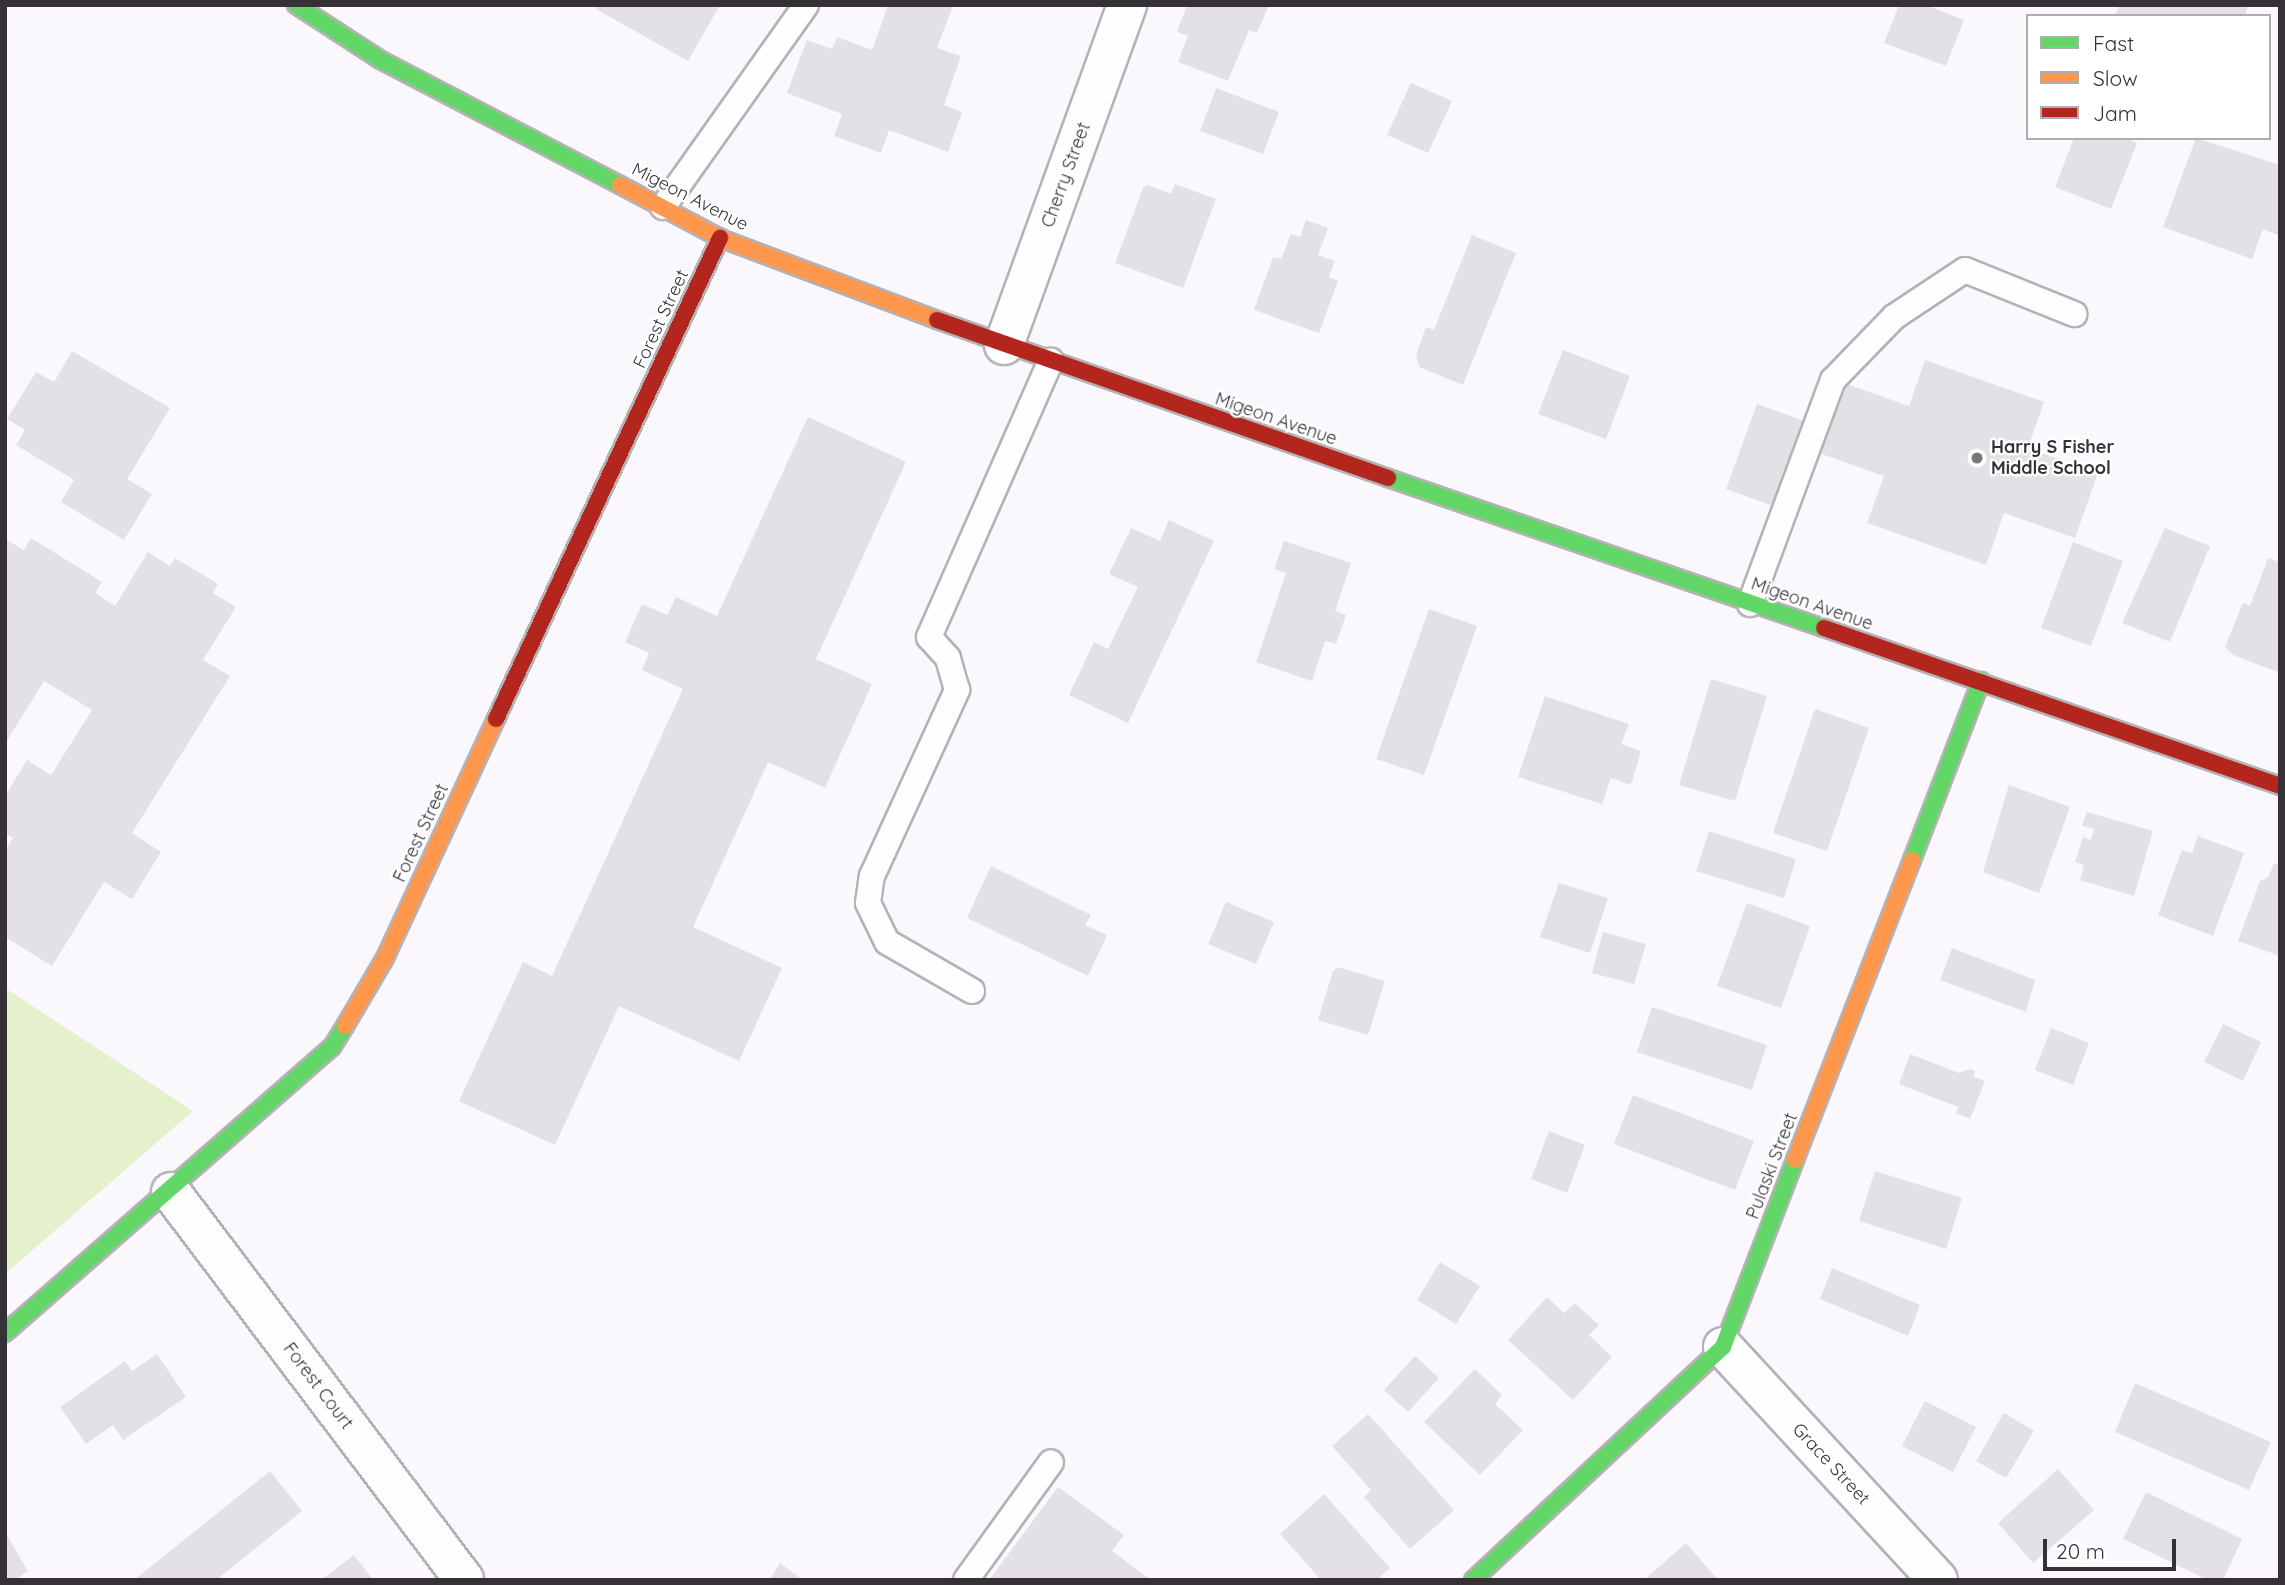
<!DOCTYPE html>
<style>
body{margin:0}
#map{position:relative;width:2285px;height:1585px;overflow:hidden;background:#fbf8fd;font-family:Quicksand,sans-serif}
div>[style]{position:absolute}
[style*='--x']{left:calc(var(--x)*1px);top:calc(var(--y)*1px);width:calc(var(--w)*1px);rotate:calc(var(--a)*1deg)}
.green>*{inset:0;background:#e5f0cd}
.building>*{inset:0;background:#e4e1e6}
.roads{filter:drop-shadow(2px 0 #b5b2b6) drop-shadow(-2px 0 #b5b2b6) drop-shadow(0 2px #b5b2b6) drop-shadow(0 -2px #b5b2b6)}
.lane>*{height:24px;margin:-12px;padding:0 12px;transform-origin:12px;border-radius:12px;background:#fefeff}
.street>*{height:38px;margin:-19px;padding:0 19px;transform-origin:19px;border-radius:19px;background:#fefeff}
.fast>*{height:16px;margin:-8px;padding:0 8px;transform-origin:8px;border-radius:8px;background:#63d668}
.slow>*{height:16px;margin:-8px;padding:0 8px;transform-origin:8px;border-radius:8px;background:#ff974d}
.jam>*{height:16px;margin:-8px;padding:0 8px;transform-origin:8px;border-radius:8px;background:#b3261e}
.dots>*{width:19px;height:19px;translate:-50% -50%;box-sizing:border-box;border:4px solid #fff;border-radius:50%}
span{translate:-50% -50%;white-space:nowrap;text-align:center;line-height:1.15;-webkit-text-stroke:5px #fff;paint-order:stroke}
.street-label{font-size:18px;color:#353137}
.poi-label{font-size:18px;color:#353137;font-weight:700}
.left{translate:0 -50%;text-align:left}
.frame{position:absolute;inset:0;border:7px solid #353137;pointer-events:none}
.legend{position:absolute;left:2026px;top:14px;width:245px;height:126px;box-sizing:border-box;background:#fff;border:2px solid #aeadaf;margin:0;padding:9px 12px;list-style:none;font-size:21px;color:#353137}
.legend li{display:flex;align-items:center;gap:14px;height:35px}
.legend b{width:35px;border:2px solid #aeadaf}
.scale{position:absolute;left:2043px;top:1539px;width:133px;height:32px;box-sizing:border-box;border:4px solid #353137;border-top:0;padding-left:9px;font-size:21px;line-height:24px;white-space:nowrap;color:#353137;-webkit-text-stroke:5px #fff;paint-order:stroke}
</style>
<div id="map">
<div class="green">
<div style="clip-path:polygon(5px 988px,193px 1111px,5px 1274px)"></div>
</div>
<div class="building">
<div style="clip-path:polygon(598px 5px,720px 5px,688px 61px,596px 9px)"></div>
<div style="clip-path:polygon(888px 5px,953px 5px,937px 48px,961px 56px,944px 105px,962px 112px,948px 152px,889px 130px,881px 153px,834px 136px,842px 114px,787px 93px,807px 40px,832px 49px,837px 37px,872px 50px)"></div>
<div style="clip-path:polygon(1187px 5px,1269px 5px,1257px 33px,1249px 30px,1228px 81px,1178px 62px,1188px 36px,1177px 32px)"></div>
<div style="clip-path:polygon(1899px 5px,1926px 5px,1964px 20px,1946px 66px,1884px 43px)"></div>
<div style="clip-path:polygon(2119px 5px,2248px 5px,2245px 16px,2115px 16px)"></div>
<div style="clip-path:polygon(1411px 83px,1452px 101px,1428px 153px,1387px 135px)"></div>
<div style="clip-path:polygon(1216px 88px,1279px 112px,1263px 154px,1200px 131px)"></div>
<div style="clip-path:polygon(2074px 138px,2126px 138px,2137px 143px,2111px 209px,2055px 187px)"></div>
<div style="clip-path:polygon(2196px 138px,2280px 165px,2280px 236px,2263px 229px,2252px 259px,2163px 227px)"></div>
<div style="clip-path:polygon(1175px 184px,1216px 199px,1183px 288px,1115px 263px,1143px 188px,1148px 185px,1171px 194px)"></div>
<div style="clip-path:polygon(1306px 220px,1328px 228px,1318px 255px,1335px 261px,1329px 277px,1338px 281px,1319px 333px,1254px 310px,1273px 257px,1281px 259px,1291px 234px,1300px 237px)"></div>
<div style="clip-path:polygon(1472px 235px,1516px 253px,1463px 385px,1419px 367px,1416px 355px,1426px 327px,1434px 330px)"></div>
<div style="clip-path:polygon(1563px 350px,1630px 376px,1606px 439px,1538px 414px)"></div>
<div style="clip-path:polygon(72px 351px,170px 408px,127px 479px,152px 494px,124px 540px,61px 502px,74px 480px,16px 445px,25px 430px,7px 419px,36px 372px,54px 382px)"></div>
<div style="clip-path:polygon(1925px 360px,2044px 402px,2028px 448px,2098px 473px,2075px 538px,2004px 513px,1986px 565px,1867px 523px,1884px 476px,1816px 452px,1841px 382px,1909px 406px)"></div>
<div style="clip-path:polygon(1757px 404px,1804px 421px,1773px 506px,1726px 489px)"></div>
<div style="clip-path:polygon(808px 417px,906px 462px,816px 659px,872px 684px,825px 788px,768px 762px,693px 927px,782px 968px,739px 1061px,619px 1006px,555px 1145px,459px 1101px,523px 962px,552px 976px,683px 689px,642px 670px,649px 653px,625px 642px,642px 604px,667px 615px,676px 597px,717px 616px)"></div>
<div style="clip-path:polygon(1169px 520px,1214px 541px,1128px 723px,1069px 695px,1094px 642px,1108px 649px,1138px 587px,1109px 574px,1131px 528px,1160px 541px)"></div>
<div style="clip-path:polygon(2165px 528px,2210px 546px,2170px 642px,2122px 623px)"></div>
<div style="clip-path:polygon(31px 538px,102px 582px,95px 593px,115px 606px,148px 552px,170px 566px,175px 558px,218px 584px,213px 593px,236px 607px,203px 660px,230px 676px,132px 833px,161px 852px,132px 899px,104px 882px,52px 966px,5px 937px,5px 851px,13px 838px,5px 833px,5px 796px,27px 760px,51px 775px,92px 710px,44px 681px,5px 744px,5px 539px,24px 550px)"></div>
<div style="clip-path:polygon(1284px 541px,1351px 563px,1335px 611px,1346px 615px,1336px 644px,1325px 641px,1312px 681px,1256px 662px,1286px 573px,1274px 569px)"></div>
<div style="clip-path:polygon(2073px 542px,2123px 561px,2091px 646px,2041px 628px)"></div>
<div style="clip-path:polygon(2268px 558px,2280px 562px,2280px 673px,2233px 655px,2225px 647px,2243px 603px,2250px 606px)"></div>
<div style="clip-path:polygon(1429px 609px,1477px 626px,1424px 775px,1376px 759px)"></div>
<div style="clip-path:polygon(1711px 679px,1767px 696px,1735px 801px,1679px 785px)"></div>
<div style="clip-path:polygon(1545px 696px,1629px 724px,1621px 744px,1641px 751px,1631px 785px,1611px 778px,1602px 804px,1518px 777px)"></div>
<div style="clip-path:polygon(1815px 709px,1869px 728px,1827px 851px,1773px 833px)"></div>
<div style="clip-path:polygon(2009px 785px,2070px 807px,2039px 893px,1983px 872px)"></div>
<div style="clip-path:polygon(2087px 812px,2153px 831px,2134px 896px,2080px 880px,2084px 865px,2075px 862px,2083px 837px,2091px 840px,2094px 829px,2082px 826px)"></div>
<div style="clip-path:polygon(1709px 831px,1796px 859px,1784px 898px,1696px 871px)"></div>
<div style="clip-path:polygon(2198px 836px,2244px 853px,2213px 936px,2158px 915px,2182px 850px,2192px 853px)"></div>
<div style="clip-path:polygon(2274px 863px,2280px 865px,2280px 956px,2238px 941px,2260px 881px,2268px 877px)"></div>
<div style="clip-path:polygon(991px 866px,1091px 915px,1085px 925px,1107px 935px,1088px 976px,967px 918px)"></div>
<div style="clip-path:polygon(1559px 883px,1608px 898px,1590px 953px,1540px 937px)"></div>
<div style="clip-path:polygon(1226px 902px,1274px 922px,1256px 964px,1208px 944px)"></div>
<div style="clip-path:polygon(1747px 903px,1810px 926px,1781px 1008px,1717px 986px)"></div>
<div style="clip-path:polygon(1603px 932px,1646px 944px,1634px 984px,1592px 973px)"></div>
<div style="clip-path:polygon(1952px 948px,2035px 980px,2026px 1012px,1940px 980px)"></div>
<div style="clip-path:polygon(1338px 967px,1385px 981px,1368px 1035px,1318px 1020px,1333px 971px)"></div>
<div style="clip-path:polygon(1652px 1007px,1767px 1045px,1752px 1090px,1637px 1052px)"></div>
<div style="clip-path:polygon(2223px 1024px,2261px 1042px,2243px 1081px,2204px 1062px)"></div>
<div style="clip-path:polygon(2051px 1028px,2089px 1043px,2073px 1085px,2035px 1070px)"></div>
<div style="clip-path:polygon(1910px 1054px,1959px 1073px,1970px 1069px,1975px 1071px,1974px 1077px,1985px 1081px,1970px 1119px,1956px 1113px,1958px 1107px,1899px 1084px)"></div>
<div style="clip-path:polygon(1633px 1095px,1754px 1141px,1735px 1190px,1614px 1144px)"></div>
<div style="clip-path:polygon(1549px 1131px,1585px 1145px,1567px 1193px,1531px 1179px)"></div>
<div style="clip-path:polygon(1875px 1171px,1962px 1198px,1946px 1249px,1859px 1221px)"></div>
<div style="clip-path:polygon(1440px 1262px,1480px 1286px,1456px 1324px,1417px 1300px)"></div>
<div style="clip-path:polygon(1832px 1268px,1920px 1305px,1908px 1336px,1820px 1299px)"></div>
<div style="clip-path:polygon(1547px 1297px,1564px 1313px,1575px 1303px,1599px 1325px,1589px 1335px,1612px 1357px,1573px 1400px,1508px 1340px)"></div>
<div style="clip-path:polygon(157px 1354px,186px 1397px,123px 1440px,113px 1425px,86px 1444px,60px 1407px,125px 1361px,132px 1371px)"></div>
<div style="clip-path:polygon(1415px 1356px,1439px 1378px,1408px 1412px,1384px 1390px)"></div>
<div style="clip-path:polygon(1475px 1369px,1502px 1395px,1495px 1404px,1523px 1430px,1480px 1475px,1424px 1422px)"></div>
<div style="clip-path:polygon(2135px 1383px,2271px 1442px,2249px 1490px,2115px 1432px)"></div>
<div style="clip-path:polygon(1925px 1401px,1976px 1427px,1953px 1472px,1902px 1446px)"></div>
<div style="clip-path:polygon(2004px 1413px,2034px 1431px,2006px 1478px,1976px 1461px)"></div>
<div style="clip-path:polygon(1368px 1414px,1454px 1510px,1410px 1549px,1364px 1497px,1371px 1490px,1332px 1446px)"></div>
<div style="clip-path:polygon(2058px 1469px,2094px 1510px,2033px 1563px,1998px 1523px)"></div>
<div style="clip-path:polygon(270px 1471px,302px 1511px,216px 1580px,134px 1580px)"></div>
<div style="clip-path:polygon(1058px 1487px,1124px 1535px,1112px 1551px,1151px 1580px,989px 1580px)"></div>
<div style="clip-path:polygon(2146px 1492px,2242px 1539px,2223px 1580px,2208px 1580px,2123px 1539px)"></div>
<div style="clip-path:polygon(1324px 1494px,1390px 1568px,1377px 1580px,1321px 1580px,1280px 1534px)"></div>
<div style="clip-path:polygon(5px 1532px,28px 1571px,14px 1580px,5px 1580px)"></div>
<div style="clip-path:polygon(1686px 1543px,1718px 1580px,1644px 1580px)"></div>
<div style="clip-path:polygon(354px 1555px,373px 1580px,321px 1580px)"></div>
<div style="clip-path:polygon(780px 1563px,803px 1580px,769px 1580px)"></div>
</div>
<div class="roads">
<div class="lane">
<div style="--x:663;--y:207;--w:247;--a:-54.7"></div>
<div style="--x:1750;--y:604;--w:239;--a:-69.7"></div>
<div style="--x:1833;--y:380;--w:88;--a:-45.9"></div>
<div style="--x:1894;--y:317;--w:85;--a:-33.5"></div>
<div style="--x:1965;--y:270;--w:118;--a:22"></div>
<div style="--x:972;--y:991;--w:98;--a:-150"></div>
<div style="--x:887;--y:942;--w:43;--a:-116"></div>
<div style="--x:868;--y:903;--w:27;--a:-82"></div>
<div style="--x:872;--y:876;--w:205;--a:-65.4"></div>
<div style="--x:957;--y:690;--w:33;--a:-106"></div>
<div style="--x:948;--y:658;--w:28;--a:-132"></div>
<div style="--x:929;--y:637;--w:302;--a:-66.2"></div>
<div style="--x:966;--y:1580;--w:145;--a:-54.2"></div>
</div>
<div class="street">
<div style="--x:1004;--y:345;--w:362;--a:-70.1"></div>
<div style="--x:171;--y:1192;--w:486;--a:52.9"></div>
<div style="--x:1723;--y:1347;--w:317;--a:47.3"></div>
</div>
<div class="fast">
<div style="--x:296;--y:5;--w:99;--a:33"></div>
<div style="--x:379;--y:59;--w:272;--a:27.6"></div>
<div style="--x:1388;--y:478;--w:461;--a:19"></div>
<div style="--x:1912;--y:860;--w:192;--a:-68.9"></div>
<div style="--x:5;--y:1333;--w:434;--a:-41.2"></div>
<div style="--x:332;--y:1047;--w:25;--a:-58"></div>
<div style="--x:1473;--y:1580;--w:342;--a:-43"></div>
<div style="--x:1723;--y:1347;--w:200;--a:-68.9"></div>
</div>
<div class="slow">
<div style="--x:620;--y:185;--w:113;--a:27.9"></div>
<div style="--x:720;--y:238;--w:232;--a:20.7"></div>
<div style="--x:345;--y:1026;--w:79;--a:-59.5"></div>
<div style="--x:385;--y:958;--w:264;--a:-65.1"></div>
<div style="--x:1795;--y:1160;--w:322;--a:-68.7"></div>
</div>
<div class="jam">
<div style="--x:937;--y:320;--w:478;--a:19.3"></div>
<div style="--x:1824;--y:628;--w:483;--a:19.1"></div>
<div style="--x:496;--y:719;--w:531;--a:-65.03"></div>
</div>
</div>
<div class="dots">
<div style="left:1977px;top:458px;background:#7a777c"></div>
</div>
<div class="street-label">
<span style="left:1066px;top:175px;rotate:-70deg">Cherry Street</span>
<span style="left:690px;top:197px;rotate:27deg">Migeon Avenue</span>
<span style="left:661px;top:319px;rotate:-65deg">Forest Street</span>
<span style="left:1276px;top:419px;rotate:19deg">Migeon Avenue</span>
<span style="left:1812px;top:604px;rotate:19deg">Migeon Avenue</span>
<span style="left:421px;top:833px;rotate:-65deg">Forest Street</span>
<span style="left:1772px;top:1166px;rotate:-69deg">Pulaski Street</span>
<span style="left:318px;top:1386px;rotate:53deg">Forest Court</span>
<span style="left:1831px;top:1464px;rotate:47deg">Grace Street</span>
</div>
<div class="poi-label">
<span class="left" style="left:1991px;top:458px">Harry S Fisher<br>Middle School</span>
</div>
<div class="frame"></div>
<ul class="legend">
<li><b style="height:9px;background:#63d668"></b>Fast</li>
<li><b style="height:9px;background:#ff974d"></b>Slow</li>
<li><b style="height:9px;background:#b3261e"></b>Jam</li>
</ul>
<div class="scale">20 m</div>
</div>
